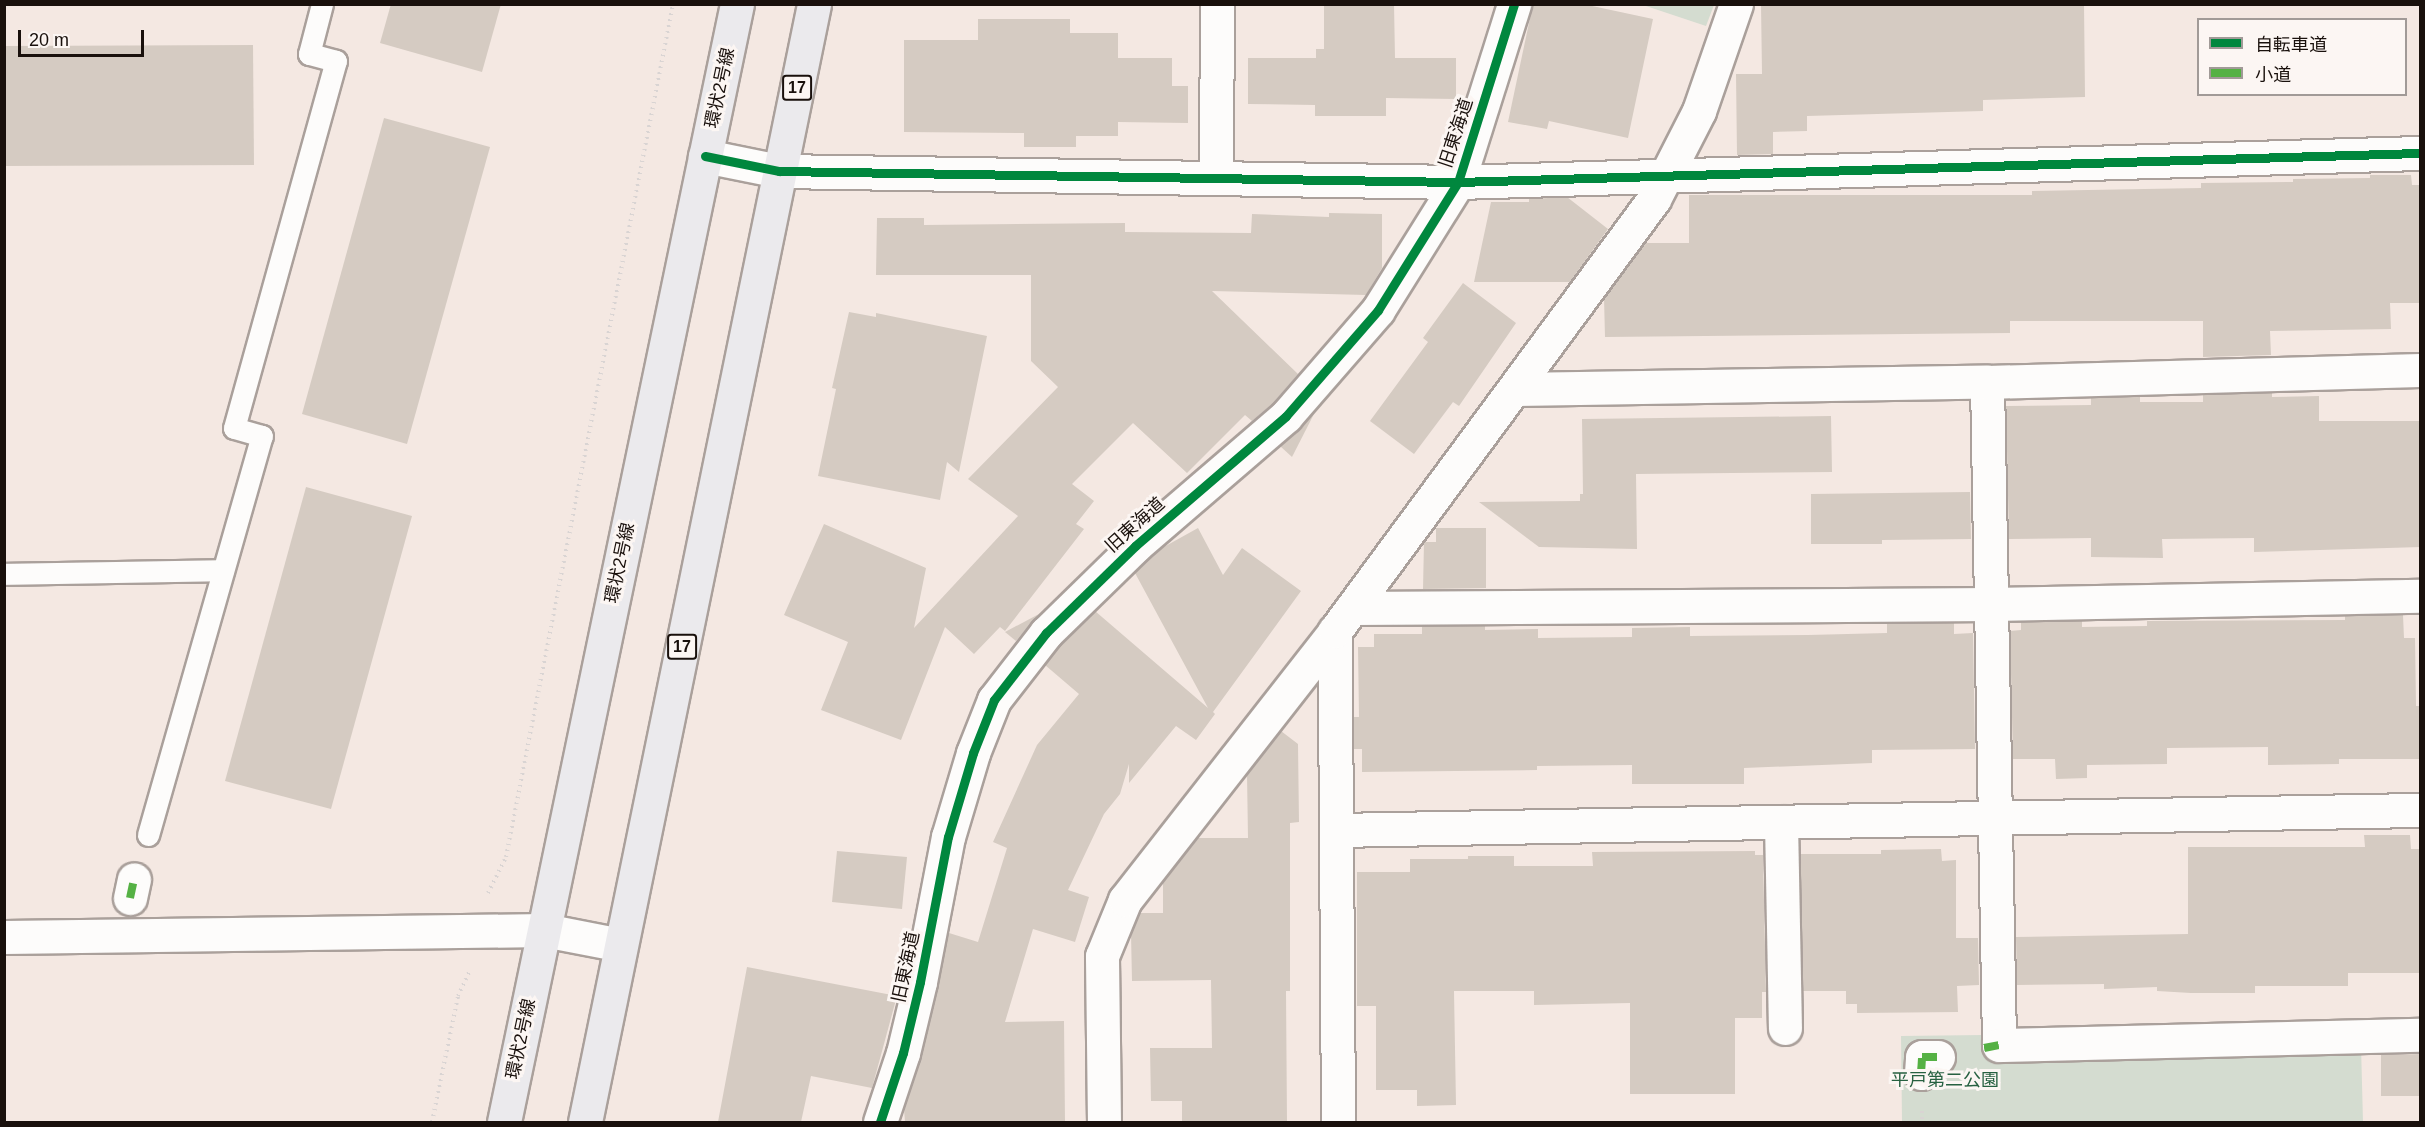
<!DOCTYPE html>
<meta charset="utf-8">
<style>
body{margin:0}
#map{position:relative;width:2425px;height:1127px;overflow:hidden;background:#f4e8e2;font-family:Arial,"Noto Sans JP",sans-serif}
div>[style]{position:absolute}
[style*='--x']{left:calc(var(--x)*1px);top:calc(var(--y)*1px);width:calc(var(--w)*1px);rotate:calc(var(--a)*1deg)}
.green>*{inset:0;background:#d4dcd0}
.building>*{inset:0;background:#d5cbc2}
.path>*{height:4px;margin-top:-2px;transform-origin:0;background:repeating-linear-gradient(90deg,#d9d4d3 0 1.5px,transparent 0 6px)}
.roads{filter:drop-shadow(2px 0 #aaa09b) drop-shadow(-2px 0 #aaa09b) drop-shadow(0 2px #aaa09b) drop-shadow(0 -2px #aaa09b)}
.lane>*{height:21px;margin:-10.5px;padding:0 10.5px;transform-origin:10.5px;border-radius:10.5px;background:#fdfcfb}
.street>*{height:33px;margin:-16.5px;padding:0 16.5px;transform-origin:16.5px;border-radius:16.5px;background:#fdfcfb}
.primary>*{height:33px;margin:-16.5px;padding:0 16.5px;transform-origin:16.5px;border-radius:16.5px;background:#ebeaed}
.quiet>*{height:8px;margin-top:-4px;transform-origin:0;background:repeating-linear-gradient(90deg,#55b144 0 15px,transparent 0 23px)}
.cycleway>*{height:9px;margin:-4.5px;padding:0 4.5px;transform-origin:4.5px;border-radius:4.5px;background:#00873e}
span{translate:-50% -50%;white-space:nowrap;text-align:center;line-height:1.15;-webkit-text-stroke:6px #fcf6f3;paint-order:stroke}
.shield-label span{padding:2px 4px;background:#fcf6f3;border:2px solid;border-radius:4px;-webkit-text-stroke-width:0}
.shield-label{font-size:16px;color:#19100c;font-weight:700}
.street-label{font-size:18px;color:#19100c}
.park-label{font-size:18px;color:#276141}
.frame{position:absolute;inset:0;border:6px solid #19100c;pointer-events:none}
.legend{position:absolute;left:2197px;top:18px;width:210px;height:78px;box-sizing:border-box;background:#fcf6f3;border:2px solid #a19a97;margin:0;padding:8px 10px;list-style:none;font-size:18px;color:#19100c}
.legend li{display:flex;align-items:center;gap:12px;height:30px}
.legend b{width:30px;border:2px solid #a19a97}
.scale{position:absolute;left:18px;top:30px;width:126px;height:27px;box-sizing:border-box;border:3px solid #19100c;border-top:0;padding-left:8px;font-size:18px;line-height:21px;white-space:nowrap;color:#19100c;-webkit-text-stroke:4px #fcf6f3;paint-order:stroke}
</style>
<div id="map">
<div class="green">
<div style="clip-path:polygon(1643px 5px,1714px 5px,1706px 26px)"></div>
<div style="clip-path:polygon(1983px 1035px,1984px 1055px,2361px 1045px,2363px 1122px,1902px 1122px,1901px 1036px)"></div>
</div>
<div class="building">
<div style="clip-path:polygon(391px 4px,501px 4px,482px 72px,380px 43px)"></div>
<div style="clip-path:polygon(1324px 4px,1394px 4px,1395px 58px,1456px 58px,1456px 99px,1386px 98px,1386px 116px,1315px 116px,1315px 105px,1248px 104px,1248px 58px,1316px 58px,1316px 49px,1324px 49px)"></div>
<div style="clip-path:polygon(1533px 4px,1583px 4px,1653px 19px,1628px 138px,1549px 121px,1547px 129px,1508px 122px)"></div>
<div style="clip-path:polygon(1761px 4px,2084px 4px,2085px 97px,1983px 100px,1983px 111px,1807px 116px,1807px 131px,1773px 132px,1773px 154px,1737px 155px,1736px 74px,1762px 74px)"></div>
<div style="clip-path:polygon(978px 19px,1070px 19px,1070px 33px,1118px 33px,1118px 58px,1172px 58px,1172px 86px,1188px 86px,1188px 123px,1118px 122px,1118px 136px,1076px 136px,1076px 147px,1024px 147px,1024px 133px,904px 132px,904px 40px,978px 40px)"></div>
<div style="clip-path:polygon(253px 45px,254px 165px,4px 166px,4px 46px)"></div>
<div style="clip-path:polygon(384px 118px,490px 147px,407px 444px,302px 414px)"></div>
<div style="clip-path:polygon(2370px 175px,2411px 175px,2412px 185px,2421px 185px,2421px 303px,2390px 303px,2391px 329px,2270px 331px,2271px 355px,2203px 357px,2203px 321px,2010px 321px,2010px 333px,1605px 337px,1604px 298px,1645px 243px,1689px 243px,1689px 195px,2032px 195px,2032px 191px,2201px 188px,2201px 183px,2293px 182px,2293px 179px,2370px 178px)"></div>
<div style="clip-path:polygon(1567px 197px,1608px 229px,1570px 282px,1474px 282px,1491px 202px,1529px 202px,1529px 199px)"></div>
<div style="clip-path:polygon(1329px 213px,1382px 214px,1382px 268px,1366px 295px,1212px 291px,1298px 374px,1273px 403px,1252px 421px,1245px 415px,1187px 473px,1133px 423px,1072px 484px,1094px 501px,1076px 524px,1084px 529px,1005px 631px,1000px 627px,974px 654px,945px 627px,901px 740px,821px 710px,848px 642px,784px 615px,824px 524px,926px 568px,914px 628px,1018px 516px,968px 479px,1058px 387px,1031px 361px,1031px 275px,876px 275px,877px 218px,924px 218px,924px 225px,1125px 223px,1125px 232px,1251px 233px,1252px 214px,1329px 217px)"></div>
<div style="clip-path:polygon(1463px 283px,1516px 323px,1459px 406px,1453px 402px,1414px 454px,1370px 421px,1428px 342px,1423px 338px)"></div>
<div style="clip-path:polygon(849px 312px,876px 317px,876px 313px,987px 336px,959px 472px,947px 462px,940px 500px,818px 476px,836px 389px,832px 388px)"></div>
<div style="clip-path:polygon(2272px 393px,2272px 397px,2319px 396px,2319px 421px,2421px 421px,2421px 547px,2254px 552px,2254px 538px,2162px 539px,2163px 558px,2091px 557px,2091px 538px,2009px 539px,2006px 406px,2091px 405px,2091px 398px,2140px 397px,2140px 402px,2203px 402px,2203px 395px)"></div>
<div style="clip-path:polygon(1316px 410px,1292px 457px,1280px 446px)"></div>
<div style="clip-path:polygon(1831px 416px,1832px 472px,1636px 474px,1637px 549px,1539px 547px,1479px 502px,1580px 501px,1580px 494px,1583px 494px,1582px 419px)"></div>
<div style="clip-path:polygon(306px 487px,412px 516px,331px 809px,225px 781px)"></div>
<div style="clip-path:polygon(1970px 492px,1971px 539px,1882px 540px,1882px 544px,1811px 544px,1811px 494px)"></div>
<div style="clip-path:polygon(1198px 528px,1223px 575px,1242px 548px,1301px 591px,1213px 712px,1215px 714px,1196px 740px,1176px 726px,1129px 783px,1129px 764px,1120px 794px,1104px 814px,1068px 890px,1089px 897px,1075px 942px,1033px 929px,1005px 1022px,1064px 1021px,1065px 1122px,905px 1122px,904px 1109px,921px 1057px,949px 933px,978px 942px,1007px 848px,993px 842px,1037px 745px,1079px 694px,1045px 665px,1060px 646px,1095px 611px,1208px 708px,1135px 573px,1162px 548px)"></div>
<div style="clip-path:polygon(1436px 528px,1486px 528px,1486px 588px,1423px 589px,1424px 542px,1436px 542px)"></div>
<div style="clip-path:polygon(1039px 614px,1016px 641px,1005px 632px)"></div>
<div style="clip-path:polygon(2403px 615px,2404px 638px,2415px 638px,2416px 706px,2421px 706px,2421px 759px,2339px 759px,2339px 764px,2268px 765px,2268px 747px,2167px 748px,2167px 764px,2087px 765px,2087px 778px,2056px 779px,2055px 759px,2013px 759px,2010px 631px,2021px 630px,2021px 622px,2082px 621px,2082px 627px,2147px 626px,2147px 621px,2345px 620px,2345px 616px)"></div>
<div style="clip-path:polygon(1887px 623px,1954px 623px,1954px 634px,1973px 633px,1975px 749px,1872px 750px,1872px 763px,1744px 768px,1744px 784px,1632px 784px,1632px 765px,1537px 766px,1537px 770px,1362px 772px,1362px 749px,1354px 749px,1354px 717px,1359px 717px,1358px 647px,1374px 647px,1374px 634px,1422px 634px,1422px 626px,1485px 626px,1485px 630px,1538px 629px,1538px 638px,1632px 637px,1632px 628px,1690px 627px,1690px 636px,1808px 635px,1887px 633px)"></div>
<div style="clip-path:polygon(1281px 731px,1298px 744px,1299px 822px,1290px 823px,1290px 991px,1286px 991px,1287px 1122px,1182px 1122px,1182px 1101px,1151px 1101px,1150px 1048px,1212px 1048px,1211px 980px,1132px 981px,1131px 934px,1140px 913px,1163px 913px,1163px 882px,1197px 838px,1248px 838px,1247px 774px)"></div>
<div style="clip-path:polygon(2364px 835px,2410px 835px,2411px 849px,2421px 849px,2421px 973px,2348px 973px,2348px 986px,2255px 986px,2255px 993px,2191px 993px,2157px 991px,2157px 987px,2104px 989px,2104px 984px,2017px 985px,2016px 937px,2188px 934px,2188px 847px,2365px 847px)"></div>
<div style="clip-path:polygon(1941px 849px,1942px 861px,1956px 860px,1956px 938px,1978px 938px,1979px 985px,1957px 986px,1958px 1012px,1857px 1013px,1857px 1004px,1846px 1004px,1846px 991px,1803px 991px,1800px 854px,1881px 854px,1881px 850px)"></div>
<div style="clip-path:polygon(837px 851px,907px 857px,902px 909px,832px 902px)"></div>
<div style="clip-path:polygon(1755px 851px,1755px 855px,1763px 855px,1766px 992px,1762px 992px,1762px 1018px,1735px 1018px,1735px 1094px,1630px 1094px,1630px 1003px,1534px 1005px,1534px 991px,1454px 991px,1456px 1105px,1417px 1106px,1417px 1090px,1376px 1090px,1376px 1006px,1357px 1006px,1357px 872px,1410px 872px,1410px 859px,1468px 859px,1468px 856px,1514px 856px,1514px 866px,1593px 866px,1592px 852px)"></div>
<div style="clip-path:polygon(747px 967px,897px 996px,872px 1088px,811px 1076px,801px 1122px,718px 1122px)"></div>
<div style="clip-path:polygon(2421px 1054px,2421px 1096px,2381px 1096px,2381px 1055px)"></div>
</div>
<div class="path">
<div style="--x:488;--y:893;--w:40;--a:-63.4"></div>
<div style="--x:506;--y:857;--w:869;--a:-78.92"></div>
<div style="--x:1922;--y:1111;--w:11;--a:90"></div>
<div style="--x:432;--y:1122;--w:129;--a:-78.3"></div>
<div style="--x:458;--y:996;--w:29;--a:-65"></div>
</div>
<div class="roads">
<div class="lane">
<div style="--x:4;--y:574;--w:219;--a:-1"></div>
<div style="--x:148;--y:835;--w:415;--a:-74.1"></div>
<div style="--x:262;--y:436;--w:29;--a:-164"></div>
<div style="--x:234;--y:428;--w:381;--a:-74.5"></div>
<div style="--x:336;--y:61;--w:28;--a:-165"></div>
<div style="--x:309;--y:54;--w:52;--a:-75.4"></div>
</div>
<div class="street">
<div style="--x:705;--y:156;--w:76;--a:11.5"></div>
<div style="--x:779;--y:171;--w:679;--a:0.93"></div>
<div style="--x:1458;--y:182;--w:962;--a:-1.73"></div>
<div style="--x:1216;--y:178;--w:174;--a:-89.7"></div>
<div style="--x:1987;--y:382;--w:663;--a:88.96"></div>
<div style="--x:1999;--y:1045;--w:421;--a:-1.4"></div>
<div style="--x:1516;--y:389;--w:471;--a:-0.9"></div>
<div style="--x:1987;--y:382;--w:433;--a:-1.6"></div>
<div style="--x:1352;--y:608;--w:640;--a:-0.36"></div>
<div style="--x:1992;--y:604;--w:428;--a:-1.1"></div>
<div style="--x:1781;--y:822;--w:206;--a:88.9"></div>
<div style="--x:1336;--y:830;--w:1084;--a:-1.06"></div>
<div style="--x:130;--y:898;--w:19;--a:-78"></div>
<div style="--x:4;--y:937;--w:540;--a:-0.74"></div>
<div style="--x:544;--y:930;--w:78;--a:11"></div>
<div style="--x:1921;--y:1073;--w:16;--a:-86"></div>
<div style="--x:1922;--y:1057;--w:16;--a:0"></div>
<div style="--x:880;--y:1122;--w:73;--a:-71.6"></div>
<div style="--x:903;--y:1053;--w:73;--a:-76.5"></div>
<div style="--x:920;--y:982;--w:148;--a:-79.1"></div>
<div style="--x:948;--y:837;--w:88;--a:-73.4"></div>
<div style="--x:973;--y:753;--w:57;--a:-68.4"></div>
<div style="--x:994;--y:700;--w:85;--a:-52.2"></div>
<div style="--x:1046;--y:633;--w:124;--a:-44.3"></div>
<div style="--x:1135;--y:546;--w:199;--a:-40.7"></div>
<div style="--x:1286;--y:416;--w:140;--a:-49"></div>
<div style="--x:1378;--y:310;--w:151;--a:-58"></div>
<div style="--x:1458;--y:182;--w:187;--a:-72.5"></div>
<div style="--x:1104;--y:1122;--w:166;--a:-90.7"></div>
<div style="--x:1102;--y:956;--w:61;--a:-67.7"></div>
<div style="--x:1125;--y:900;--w:341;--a:-52"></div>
<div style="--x:1338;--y:1122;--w:491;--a:-90.4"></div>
<div style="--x:1335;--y:631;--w:537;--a:-53.56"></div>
<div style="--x:1654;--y:199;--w:99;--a:-62.9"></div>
<div style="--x:1699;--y:111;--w:113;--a:-70.9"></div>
</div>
<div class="primary">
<div style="--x:504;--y:1122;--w:1142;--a:-78.23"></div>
<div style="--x:585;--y:1122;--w:1141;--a:-78.42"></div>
</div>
</div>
<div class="quiet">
<div style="--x:130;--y:898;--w:19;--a:-78"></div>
<div style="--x:1984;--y:1048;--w:15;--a:-11"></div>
<div style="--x:1921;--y:1073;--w:16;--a:-86"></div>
<div style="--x:1922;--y:1057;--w:16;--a:0"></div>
</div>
<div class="cycleway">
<div style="--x:705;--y:156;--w:76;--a:11.5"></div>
<div style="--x:779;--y:171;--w:679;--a:0.93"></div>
<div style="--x:1458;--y:182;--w:962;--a:-1.73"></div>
<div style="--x:880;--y:1122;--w:73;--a:-71.6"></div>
<div style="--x:903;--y:1053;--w:73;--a:-76.5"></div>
<div style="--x:920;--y:982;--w:148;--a:-79.1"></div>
<div style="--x:948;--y:837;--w:88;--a:-73.4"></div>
<div style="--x:973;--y:753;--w:57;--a:-68.4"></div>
<div style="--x:994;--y:700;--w:85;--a:-52.2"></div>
<div style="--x:1046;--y:633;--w:124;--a:-44.3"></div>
<div style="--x:1135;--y:546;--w:199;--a:-40.7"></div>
<div style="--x:1286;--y:416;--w:140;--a:-49"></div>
<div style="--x:1378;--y:310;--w:151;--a:-58"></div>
<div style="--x:1458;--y:182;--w:187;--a:-72.5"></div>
</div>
<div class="shield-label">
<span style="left:797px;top:88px">17</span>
<span style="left:682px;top:647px">17</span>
</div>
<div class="street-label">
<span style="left:720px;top:88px;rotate:-78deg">環状2号線</span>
<span style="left:1456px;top:133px;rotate:-72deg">旧東海道</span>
<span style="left:1135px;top:525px;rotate:-42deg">旧東海道</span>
<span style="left:620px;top:563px;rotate:-78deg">環状2号線</span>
<span style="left:906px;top:967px;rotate:-78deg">旧東海道</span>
<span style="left:521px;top:1039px;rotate:-78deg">環状2号線</span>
</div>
<div class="park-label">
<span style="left:1945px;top:1080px">平戸第二公園</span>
</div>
<div class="frame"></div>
<ul class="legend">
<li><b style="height:8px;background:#00873e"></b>自転車道</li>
<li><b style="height:8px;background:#55b144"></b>小道</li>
</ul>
<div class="scale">20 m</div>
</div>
